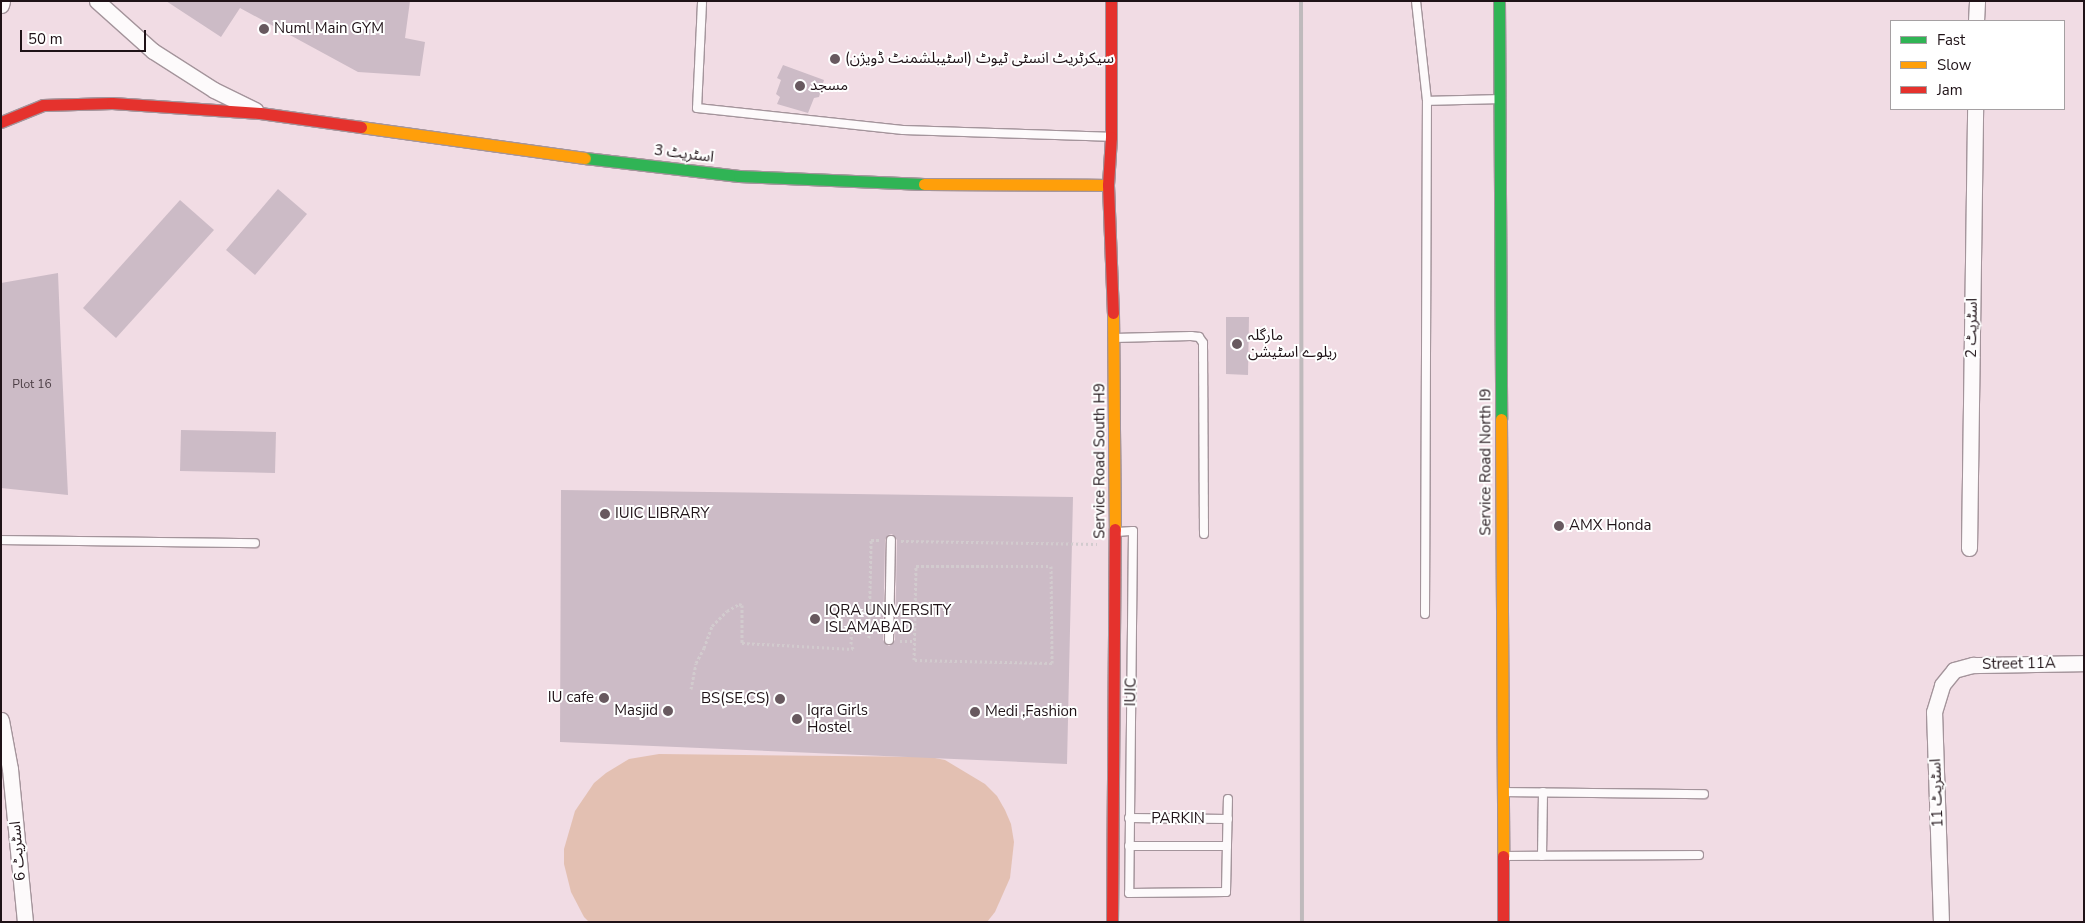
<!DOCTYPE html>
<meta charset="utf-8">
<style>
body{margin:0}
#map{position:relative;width:2085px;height:923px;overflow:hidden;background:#f1dce4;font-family:"Nunito Sans","Noto Sans Arabic",sans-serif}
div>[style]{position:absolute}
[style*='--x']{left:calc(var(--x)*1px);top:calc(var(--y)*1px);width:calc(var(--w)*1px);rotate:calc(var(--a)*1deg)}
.green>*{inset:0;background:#e3c0b2}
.building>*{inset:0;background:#ccbbc6}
.path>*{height:3px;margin-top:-1.5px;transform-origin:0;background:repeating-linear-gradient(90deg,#d2cbce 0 2.5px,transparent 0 5px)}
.roads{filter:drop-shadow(1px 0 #a4949b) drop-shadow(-1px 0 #a4949b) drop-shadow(0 1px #a4949b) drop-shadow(0 -1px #a4949b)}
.lane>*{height:8px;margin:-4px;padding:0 4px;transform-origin:4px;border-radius:4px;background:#fdfafb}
.street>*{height:15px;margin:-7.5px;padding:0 7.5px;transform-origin:7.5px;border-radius:7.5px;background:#fdfafb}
.fast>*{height:11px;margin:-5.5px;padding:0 5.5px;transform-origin:5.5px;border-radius:5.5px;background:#30b455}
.slow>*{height:11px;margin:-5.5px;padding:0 5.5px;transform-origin:5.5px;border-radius:5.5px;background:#ff9f0a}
.jam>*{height:11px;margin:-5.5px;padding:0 5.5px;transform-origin:5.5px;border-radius:5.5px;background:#e5322d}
.rail>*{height:4px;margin:-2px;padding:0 2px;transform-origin:2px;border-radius:2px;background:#bfbabc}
.dots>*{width:14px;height:14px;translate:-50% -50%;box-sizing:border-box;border:2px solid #fff;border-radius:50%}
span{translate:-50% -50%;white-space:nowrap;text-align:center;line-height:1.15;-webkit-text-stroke:4px #fff;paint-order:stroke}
.number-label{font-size:12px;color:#4a3c43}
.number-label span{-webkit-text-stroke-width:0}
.poi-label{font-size:15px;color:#1f1217}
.left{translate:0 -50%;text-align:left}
.right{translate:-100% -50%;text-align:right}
.street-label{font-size:15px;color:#1f1217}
.frame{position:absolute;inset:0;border:2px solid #1f1217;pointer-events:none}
.legend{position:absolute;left:1890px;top:20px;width:175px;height:90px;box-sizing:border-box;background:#fff;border:1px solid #a5a0a2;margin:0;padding:6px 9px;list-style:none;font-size:15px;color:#1f1217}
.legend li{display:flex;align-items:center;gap:10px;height:25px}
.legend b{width:25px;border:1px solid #a5a0a2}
.scale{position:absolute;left:20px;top:30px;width:126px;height:22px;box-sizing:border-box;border:2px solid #1f1217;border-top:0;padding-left:6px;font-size:15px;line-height:18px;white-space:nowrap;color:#1f1217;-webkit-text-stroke:4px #fff;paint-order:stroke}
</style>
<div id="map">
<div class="green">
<div style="clip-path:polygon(659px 754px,930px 757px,945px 760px,985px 784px,997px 796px,1005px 810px,1011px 824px,1014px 842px,1010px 878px,995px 912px,987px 922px,589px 922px,584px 917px,571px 892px,564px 864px,564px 849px,575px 811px,594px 783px,606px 773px,629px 759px)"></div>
</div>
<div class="building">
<div style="clip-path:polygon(166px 1px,410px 1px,405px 38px,425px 42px,420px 76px,358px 72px,240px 8px,221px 37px)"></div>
<div style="clip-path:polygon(783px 65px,824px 80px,819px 97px,814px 98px,808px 113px,777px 104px,780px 97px,776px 94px,781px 80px,777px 78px)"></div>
<div style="clip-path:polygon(278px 189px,307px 214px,255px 275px,226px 250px)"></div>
<div style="clip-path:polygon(180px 200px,214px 230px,116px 338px,83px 308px)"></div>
<div style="clip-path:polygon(58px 273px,61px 348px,68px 495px,1px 488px,1px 283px)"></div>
<div style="clip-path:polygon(1226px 317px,1249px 317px,1248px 375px,1226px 374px)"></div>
<div style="clip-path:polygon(181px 430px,276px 432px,275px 473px,180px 471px)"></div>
<div style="clip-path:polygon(evenodd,561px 490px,1073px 497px,1067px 764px,560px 742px,561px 490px,892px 534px,897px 540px,895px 640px,889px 646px,883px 640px,885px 540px,888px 535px,892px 534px)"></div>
</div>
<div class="path">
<div style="--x:901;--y:541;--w:196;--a:0.9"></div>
<div style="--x:916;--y:566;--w:135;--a:0"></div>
<div style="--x:1051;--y:566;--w:97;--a:89.4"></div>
<div style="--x:1052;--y:663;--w:138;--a:-178.8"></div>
<div style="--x:914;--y:660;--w:94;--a:-88.8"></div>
<div style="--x:869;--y:638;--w:98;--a:-88.8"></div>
<div style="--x:871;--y:540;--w:9;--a:0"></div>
<div style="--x:900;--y:641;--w:15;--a:0"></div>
<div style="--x:691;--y:689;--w:26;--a:-79"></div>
<div style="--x:696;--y:663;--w:17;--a:-62"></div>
<div style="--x:704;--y:648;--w:23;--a:-70"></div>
<div style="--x:712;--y:626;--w:21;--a:-45"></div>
<div style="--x:727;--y:611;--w:14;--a:-30"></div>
<div style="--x:739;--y:604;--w:3;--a:18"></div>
<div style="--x:742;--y:605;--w:38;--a:90"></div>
<div style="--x:742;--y:643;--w:111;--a:3.1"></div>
<div style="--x:853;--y:649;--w:5;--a:-112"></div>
<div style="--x:851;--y:644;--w:31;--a:-88"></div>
<div style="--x:852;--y:613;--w:18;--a:-6"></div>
</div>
<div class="roads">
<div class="lane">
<div style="--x:1416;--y:1;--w:101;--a:83.7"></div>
<div style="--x:702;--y:3;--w:105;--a:92.7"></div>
<div style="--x:697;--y:108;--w:207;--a:6.1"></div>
<div style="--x:903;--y:130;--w:206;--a:1.9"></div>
<div style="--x:1114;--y:338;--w:77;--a:-1.5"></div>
<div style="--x:1191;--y:336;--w:8;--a:7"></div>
<div style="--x:1199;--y:337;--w:7;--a:56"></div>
<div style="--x:1203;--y:343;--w:191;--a:89.7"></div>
<div style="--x:1117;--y:532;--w:16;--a:-4"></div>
<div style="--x:1133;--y:531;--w:362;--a:90.6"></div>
<div style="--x:1129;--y:893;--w:97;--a:-0.6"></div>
<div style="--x:1226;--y:892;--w:93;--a:-88.8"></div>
<div style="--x:1;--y:540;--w:254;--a:0.7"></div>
<div style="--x:1425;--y:614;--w:513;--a:-89.78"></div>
<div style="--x:1427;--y:101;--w:72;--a:-1.6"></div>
<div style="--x:889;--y:640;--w:100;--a:-88.9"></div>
<div style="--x:1504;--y:792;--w:200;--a:0.6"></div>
<div style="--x:1129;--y:818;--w:99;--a:0.6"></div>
<div style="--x:1129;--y:846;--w:98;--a:0"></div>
<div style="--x:1504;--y:856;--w:195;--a:-0.3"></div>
<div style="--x:1542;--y:856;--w:64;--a:-89.1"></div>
</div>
<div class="street">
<div style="--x:97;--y:1;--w:75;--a:41.8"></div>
<div style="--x:153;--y:51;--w:72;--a:32.6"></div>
<div style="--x:214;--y:90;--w:46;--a:26"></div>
<div style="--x:1;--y:5;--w:4;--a:-76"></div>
<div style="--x:1976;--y:21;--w:20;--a:-87"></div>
<div style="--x:1969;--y:548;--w:439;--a:-89.2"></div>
<div style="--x:1;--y:720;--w:50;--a:79.6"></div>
<div style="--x:10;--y:769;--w:154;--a:84.4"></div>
<div style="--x:1941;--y:922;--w:210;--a:-91.9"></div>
<div style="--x:1934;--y:712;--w:28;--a:-73"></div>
<div style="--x:1942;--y:685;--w:19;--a:-51"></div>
<div style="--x:1954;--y:670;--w:20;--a:-15"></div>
<div style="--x:1973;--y:665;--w:111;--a:-1"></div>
</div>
<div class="fast">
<div style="--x:1499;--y:1;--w:418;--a:89.7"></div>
<div style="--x:585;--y:158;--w:155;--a:6.7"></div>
<div style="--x:739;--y:176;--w:185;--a:2.5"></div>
</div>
<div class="slow">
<div style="--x:361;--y:127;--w:226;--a:7.9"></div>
<div style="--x:924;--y:184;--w:184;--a:0.3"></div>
<div style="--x:1113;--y:313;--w:216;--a:89.5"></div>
<div style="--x:1501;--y:419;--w:437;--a:89.7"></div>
</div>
<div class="jam">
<div style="--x:1111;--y:1;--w:136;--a:90"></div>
<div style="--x:1111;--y:137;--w:48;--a:93.6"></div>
<div style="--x:1108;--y:185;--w:128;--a:87.8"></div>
<div style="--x:1;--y:122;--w:45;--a:-22"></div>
<div style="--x:43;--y:105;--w:69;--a:-1.7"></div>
<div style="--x:112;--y:103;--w:148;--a:3.9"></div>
<div style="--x:260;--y:113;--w:102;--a:7.9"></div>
<div style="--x:1503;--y:856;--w:66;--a:90"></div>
<div style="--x:1112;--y:922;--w:393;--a:-89.6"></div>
</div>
</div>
<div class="rail">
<div style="--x:1301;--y:1;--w:921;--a:89.94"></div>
</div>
<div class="dots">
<div style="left:264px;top:29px;background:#68595f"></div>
<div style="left:835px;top:59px;background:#68595f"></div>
<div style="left:800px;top:86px;background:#68595f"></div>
<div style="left:1237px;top:344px;background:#68595f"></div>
<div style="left:605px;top:514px;background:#68595f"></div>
<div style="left:1559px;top:526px;background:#68595f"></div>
<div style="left:815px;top:619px;background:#68595f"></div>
<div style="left:604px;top:698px;background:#68595f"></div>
<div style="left:780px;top:699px;background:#68595f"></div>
<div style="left:668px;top:711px;background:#68595f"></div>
<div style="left:975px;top:712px;background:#68595f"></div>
<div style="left:797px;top:719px;background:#68595f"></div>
</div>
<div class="number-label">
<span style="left:32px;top:385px">Plot 16</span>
</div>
<div class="poi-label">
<span class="left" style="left:274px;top:29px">Numl Main GYM</span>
<span class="left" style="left:845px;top:59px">سیکرٹریٹ انسٹی ٹیوٹ (اسٹیبلشمنٹ ڈویژن)</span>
<span class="left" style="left:810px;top:86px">مسجد</span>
<span class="left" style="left:1248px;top:344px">مارگلہ<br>ریلوے اسٹیشن</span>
<span class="left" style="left:615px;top:514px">IUIC LIBRARY</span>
<span class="left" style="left:1569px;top:526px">AMX Honda</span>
<span class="left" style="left:825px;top:619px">IQRA UNIVERSITY<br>ISLAMABAD</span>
<span class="right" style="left:594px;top:698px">IU cafe</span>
<span class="right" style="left:770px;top:699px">BS(SE,CS)</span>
<span class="left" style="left:807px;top:719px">Iqra Girls<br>Hostel</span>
<span class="right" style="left:658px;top:711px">Masjid</span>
<span class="left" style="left:985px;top:712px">Medi ,Fashion</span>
</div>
<div class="street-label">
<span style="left:684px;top:154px;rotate:7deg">اسٹریٹ 3</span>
<span style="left:1972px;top:328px;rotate:-89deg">اسٹریٹ 2</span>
<span style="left:1100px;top:461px;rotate:-90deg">Service Road South H9</span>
<span style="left:1486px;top:462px;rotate:-90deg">Service Road North I9</span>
<span style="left:2019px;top:664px;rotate:-1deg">Street 11A</span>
<span style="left:1131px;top:692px;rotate:-89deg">IUIC</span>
<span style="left:1937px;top:793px;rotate:-92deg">اسٹریٹ 11</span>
<span style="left:1178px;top:819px">PARKIN</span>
<span style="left:18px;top:851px;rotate:-95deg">اسٹریٹ 6</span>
</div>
<div class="frame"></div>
<ul class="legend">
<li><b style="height:6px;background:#30b455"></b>Fast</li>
<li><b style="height:6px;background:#ff9f0a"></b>Slow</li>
<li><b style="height:6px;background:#e5322d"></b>Jam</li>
</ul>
<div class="scale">50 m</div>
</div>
